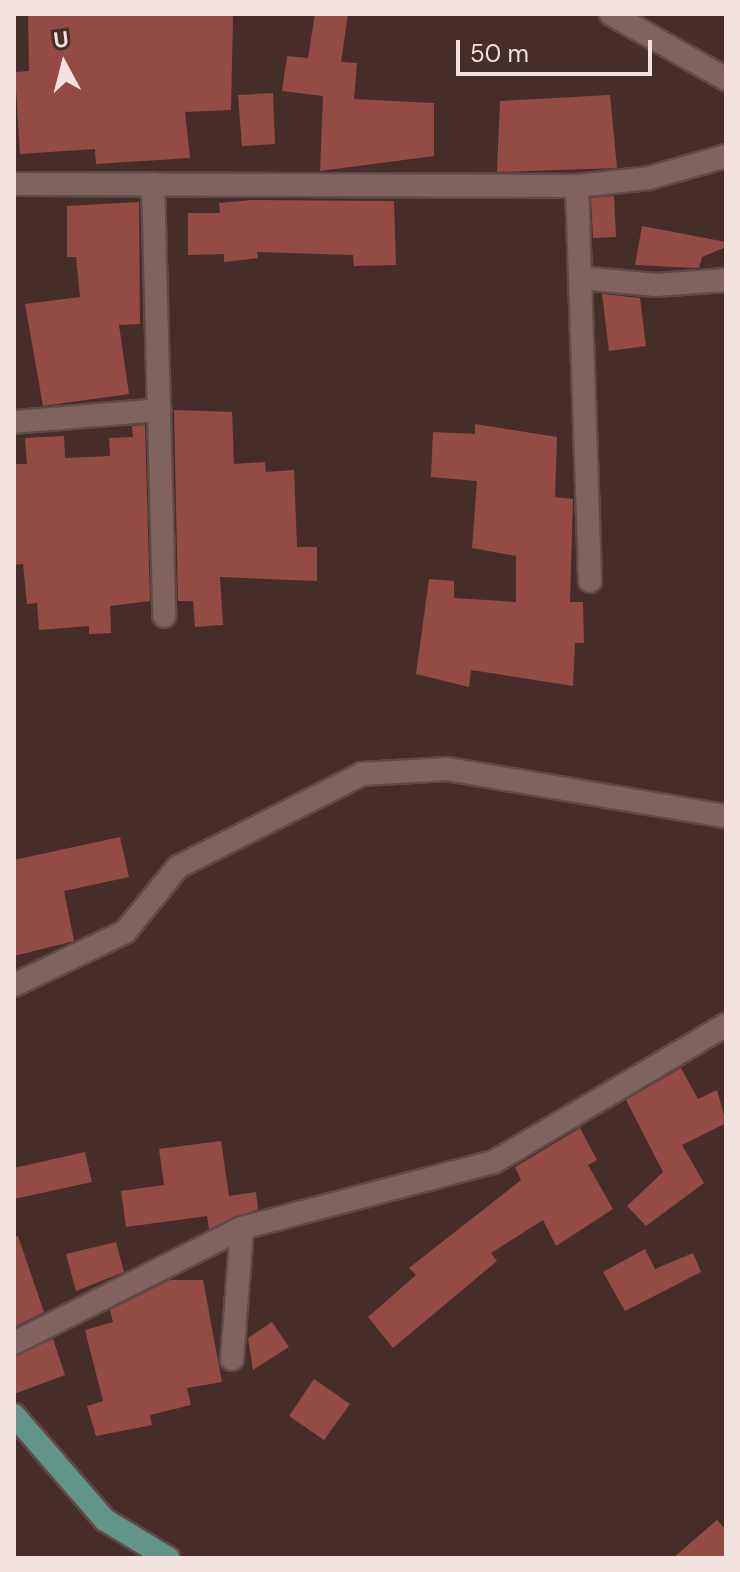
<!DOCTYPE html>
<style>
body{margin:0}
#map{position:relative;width:740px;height:1572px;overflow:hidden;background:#472d2a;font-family:"DM Sans",sans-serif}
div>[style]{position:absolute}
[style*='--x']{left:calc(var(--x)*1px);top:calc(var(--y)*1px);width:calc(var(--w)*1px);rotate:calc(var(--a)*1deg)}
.building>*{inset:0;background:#944b44}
.roads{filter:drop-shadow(2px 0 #604a48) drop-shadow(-2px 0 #604a48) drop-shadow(0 2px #604a48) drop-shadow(0 -2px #604a48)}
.minor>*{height:22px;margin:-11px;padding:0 11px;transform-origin:11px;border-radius:11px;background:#80625f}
.primary>*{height:22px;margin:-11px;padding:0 11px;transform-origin:11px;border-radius:11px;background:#639489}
span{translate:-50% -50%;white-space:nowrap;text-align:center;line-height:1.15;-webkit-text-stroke:6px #472d2a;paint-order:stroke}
.frame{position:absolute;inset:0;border:16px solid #f3e2e0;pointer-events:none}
.north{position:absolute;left:24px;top:24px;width:80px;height:80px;-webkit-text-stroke:6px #472d2a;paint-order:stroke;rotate:353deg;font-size:22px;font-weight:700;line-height:32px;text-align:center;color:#f3e2e0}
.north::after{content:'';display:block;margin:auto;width:28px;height:36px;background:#f3e2e0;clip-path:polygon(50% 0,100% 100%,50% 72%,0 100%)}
.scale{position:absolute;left:456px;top:40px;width:196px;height:36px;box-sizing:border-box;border:4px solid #f3e2e0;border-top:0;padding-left:10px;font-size:24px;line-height:28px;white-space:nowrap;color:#f3e2e0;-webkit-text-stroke:6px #472d2a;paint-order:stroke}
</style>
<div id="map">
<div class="building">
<div style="clip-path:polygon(28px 14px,233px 14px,231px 110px,185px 112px,190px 158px,96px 164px,95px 149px,20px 154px,15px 72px,29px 71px)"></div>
<div style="clip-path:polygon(315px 14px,348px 14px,341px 62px,357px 63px,354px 99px,434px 103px,434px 156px,320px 171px,323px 96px,282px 91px,287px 56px,308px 58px)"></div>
<div style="clip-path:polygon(273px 93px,275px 144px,242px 146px,238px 95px)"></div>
<div style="clip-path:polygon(610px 95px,617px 168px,497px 172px,500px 101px)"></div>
<div style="clip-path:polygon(614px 196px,616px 237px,593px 238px,591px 198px)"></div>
<div style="clip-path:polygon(252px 200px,394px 201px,396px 265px,354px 266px,353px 255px,257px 252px,258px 258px,224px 262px,224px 254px,188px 255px,188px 213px,220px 213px,219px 203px)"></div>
<div style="clip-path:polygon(139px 202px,140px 324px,119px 325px,129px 394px,43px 406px,25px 304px,80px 297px,76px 257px,67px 257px,67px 206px)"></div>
<div style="clip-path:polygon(642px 226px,726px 242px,726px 247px,702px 257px,699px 268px,635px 265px)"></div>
<div style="clip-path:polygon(602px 294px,640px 298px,646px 346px,609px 351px)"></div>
<div style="clip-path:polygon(174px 410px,232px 412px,234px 464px,265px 462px,266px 472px,294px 470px,297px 547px,317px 547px,317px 581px,220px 577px,223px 625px,195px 627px,193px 601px,178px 601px)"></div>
<div style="clip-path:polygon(475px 424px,557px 437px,555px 497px,573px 499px,570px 602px,583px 602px,584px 643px,575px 643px,573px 686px,471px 670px,469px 687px,416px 674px,429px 579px,454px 581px,454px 598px,516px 602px,516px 556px,472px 548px,477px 481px,431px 477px,433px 432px,475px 434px)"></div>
<div style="clip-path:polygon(145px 425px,150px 601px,110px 606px,111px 633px,89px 634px,89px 626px,39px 630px,37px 603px,27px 604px,23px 564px,14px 565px,14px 464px,27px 464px,25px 438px,64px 436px,65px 458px,110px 456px,109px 438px,133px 437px,132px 426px)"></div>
<div style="clip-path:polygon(120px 837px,129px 877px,64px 891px,74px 941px,14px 956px,14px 860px)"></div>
<div style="clip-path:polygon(681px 1068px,698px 1099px,717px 1090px,726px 1123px,682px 1145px,704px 1183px,646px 1226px,627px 1206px,663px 1172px,626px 1100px)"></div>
<div style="clip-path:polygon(580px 1128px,597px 1160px,588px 1165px,613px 1209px,556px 1246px,543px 1220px,491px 1253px,497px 1261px,393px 1348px,368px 1317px,416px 1275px,409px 1268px,521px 1180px,515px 1167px)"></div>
<div style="clip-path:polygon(221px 1141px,229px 1196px,256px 1192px,258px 1209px,209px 1229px,207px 1216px,126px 1227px,121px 1191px,164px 1185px,159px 1149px)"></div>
<div style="clip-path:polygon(85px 1152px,92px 1182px,14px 1199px,14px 1168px)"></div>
<div style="clip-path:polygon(18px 1236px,44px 1312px,14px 1327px,14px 1237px)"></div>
<div style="clip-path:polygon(116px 1242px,124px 1272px,76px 1291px,66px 1254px)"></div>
<div style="clip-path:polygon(645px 1249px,655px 1269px,693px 1253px,701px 1272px,625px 1311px,603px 1272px)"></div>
<div style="clip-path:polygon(170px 1280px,203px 1280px,222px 1382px,187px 1388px,191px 1405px,150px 1415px,152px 1425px,96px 1436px,87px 1406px,103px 1401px,85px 1330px,113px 1322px,110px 1310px)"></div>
<div style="clip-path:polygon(272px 1322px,289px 1347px,253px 1370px,248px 1338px)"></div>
<div style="clip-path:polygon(53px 1339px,65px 1375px,14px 1394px,14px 1357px)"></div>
<div style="clip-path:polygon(314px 1379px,350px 1404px,324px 1440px,289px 1416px)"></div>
<div style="clip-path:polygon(717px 1520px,726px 1530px,726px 1558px,673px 1558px)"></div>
</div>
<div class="roads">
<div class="minor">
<div style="--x:611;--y:14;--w:132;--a:29.5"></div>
<div style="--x:14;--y:184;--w:563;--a:0.2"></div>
<div style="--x:577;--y:186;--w:72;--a:-6.3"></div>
<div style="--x:649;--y:178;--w:80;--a:-15.9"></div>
<div style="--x:153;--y:184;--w:432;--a:88.5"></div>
<div style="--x:577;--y:186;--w:395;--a:88.1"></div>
<div style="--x:581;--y:278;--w:75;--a:5.3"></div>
<div style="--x:656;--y:285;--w:70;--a:-4.1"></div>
<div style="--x:14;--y:422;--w:146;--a:-4.7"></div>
<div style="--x:14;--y:985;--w:123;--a:-25.5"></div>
<div style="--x:125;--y:932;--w:84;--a:-50.8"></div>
<div style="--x:178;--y:867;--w:206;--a:-26.8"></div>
<div style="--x:362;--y:774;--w:85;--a:-3.4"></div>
<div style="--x:447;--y:769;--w:283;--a:9.6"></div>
<div style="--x:14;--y:1343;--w:255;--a:-26.8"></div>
<div style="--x:242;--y:1228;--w:260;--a:-14.7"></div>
<div style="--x:494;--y:1162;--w:269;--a:-30.6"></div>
<div style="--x:232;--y:1359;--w:131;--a:-85.6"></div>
</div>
<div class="primary">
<div style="--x:14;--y:1415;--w:139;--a:49.1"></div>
<div style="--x:105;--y:1520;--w:74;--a:31.1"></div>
</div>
</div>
<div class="frame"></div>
<div class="north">U</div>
<div class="scale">50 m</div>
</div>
